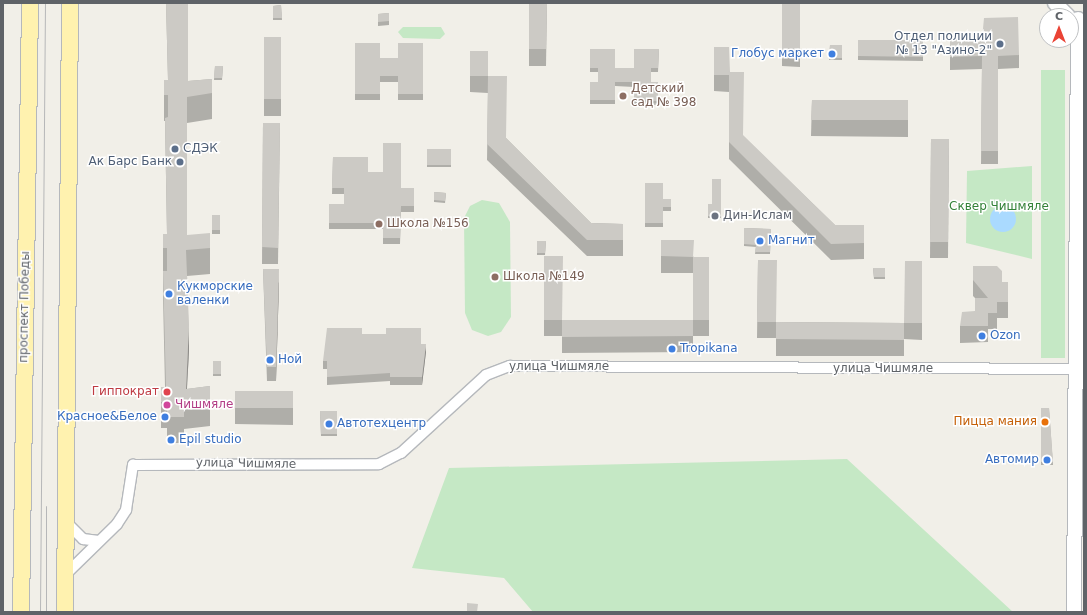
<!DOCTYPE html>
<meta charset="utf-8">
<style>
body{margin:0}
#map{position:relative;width:1087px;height:615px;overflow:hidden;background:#f1efe8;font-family:"DejaVu Sans",sans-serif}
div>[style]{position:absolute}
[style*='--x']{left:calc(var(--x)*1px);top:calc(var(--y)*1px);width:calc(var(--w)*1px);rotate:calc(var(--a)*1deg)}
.green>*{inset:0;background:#c5e8c5}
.water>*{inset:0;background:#aadaff}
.round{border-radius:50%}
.roads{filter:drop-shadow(1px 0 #b5b8bc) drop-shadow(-1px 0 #b5b8bc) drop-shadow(0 1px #b5b8bc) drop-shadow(0 -1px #b5b8bc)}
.street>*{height:10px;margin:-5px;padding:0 5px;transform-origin:5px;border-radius:5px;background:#fff}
.secondary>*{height:14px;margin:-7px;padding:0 7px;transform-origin:7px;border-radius:7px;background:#fff}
.primary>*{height:16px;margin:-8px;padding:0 8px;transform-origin:8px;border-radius:8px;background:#fff2af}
.tram>*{height:1px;margin:-0.5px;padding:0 0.5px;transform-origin:0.5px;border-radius:0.5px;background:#b6b7b8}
.wall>*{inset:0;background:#afaea9}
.shaded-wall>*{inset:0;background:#8f8d8a}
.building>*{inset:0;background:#cccac5}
.dots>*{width:11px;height:11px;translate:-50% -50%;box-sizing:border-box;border:2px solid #fff;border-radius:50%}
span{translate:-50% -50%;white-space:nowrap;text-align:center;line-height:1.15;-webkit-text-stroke:3px #fff;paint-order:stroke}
.service-label{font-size:12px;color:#4e5e75}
.right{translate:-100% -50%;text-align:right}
.left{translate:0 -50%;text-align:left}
.shop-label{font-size:12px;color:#366cbe}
.education-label{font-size:12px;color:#785e54}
.park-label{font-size:12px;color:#348238}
.worship-label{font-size:12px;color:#5b616d}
.street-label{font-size:12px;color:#5f6368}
.health-label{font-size:12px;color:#be3a42}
.hotel-label{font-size:12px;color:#b23c85}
.food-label{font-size:12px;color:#c56008}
.frame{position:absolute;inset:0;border:4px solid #5f6368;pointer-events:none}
.north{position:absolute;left:1039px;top:8px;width:40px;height:40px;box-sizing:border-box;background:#fff;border:1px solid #bfc1c3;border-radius:50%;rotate:0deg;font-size:11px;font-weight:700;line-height:16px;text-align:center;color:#5f6368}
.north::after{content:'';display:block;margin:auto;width:14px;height:18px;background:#ea4335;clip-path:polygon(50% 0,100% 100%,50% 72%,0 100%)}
</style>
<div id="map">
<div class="green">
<div style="clip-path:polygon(403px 27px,441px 27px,445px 34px,440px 39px,403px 38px,398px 32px)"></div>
<div style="clip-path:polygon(1041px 70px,1065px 70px,1065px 358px,1041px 358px)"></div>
<div style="clip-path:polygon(1032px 166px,1032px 259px,966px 243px,967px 171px)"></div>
<div style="clip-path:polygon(482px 200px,499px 203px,510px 222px,511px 317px,501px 332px,488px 336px,472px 330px,465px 313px,464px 218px,470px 206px)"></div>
<div style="clip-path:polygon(847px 459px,1013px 612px,533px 612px,504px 578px,412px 568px,449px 468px)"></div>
</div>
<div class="water">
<div class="round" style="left:990px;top:206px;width:26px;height:26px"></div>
</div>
<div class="roads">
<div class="street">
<div style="--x:67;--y:523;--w:23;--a:45"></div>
<div style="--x:83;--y:539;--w:16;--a:7"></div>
<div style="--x:66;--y:574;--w:71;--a:-44.4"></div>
<div style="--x:117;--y:524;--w:17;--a:-57"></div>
<div style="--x:126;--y:510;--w:46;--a:-81.2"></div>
<div style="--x:133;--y:465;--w:246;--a:-0.2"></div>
<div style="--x:379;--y:464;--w:25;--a:-27"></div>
<div style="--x:401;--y:453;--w:115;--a:-42.5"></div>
<div style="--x:486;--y:375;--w:26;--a:-21"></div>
<div style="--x:510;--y:366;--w:574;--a:0.3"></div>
</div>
<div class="secondary">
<div style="--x:1055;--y:3;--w:18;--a:45"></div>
<div style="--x:1074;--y:612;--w:593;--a:-89.61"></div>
</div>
<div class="primary">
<div style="--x:21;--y:612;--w:609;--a:-89.15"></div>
<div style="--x:65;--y:612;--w:609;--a:-89.53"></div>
</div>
</div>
<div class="tram">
<div style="--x:40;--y:612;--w:609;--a:-89.53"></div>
<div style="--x:46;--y:612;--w:106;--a:-90"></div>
</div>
<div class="wall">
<div style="clip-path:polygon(166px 3px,188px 3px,188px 81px,212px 79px,212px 119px,187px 123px,187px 235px,210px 248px,210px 274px,187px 276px,189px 351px,187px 389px,210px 386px,210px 426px,184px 429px,184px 443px,167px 443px,167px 428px,161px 428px,161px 387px,165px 387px,163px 297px,163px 234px,167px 234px,165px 121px,164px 121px,164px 80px,168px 80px)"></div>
<div style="clip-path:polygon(529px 3px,547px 3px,546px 66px,529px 66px)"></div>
<div style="clip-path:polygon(782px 3px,800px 3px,800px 67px,782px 66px)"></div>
<div style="clip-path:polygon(281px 5px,282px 20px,273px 20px,273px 6px)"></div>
<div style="clip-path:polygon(389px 13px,389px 25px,378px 26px,378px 14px)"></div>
<div style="clip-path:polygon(264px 37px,281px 37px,281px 116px,264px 116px)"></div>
<div style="clip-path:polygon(950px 39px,1019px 55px,1019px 68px,998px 69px,998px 164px,981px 164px,982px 69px,950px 70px)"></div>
<div style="clip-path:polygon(858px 40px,923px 40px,923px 61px,858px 60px)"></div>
<div style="clip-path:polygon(355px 43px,380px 58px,398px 58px,423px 43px,423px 100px,398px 100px,398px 82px,380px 82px,380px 100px,355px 100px)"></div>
<div style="clip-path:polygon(830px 45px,842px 45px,842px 60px,829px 60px)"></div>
<div style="clip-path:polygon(714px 47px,730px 72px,743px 136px,835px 225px,864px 225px,864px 259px,831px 260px,729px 159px,729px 92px,714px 91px)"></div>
<div style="clip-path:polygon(590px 49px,615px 68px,634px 68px,659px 49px,658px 72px,651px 72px,651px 82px,658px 82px,658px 105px,634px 105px,634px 87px,615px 86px,615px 104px,590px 104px,590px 82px,598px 82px,598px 72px,590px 72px)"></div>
<div style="clip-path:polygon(215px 66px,223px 66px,222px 80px,214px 80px)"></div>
<div style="clip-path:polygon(470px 76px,488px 76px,506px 138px,591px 223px,623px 224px,623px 256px,587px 256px,487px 160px,488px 93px,470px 92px)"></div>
<div style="clip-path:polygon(812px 100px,908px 100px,908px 137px,811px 136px)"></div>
<div style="clip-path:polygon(263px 123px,280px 123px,278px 264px,262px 264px)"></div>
<div style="clip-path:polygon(931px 139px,949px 139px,948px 258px,930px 258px)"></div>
<div style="clip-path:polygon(427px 149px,451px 149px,451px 167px,427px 167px)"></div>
<div style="clip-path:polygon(333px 157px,368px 172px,401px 188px,414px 188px,414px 212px,401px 212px,400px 244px,383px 244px,383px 229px,329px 229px,329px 204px,344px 204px,344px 194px,332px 194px)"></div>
<div style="clip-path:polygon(721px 179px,721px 218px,708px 218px,708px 204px,712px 204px)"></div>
<div style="clip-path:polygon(645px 183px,663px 199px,671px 199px,671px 211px,663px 211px,663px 227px,645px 227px)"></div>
<div style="clip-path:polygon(434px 192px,446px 193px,445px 203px,434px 202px)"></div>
<div style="clip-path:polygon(212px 215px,220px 215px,220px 234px,212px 234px)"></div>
<div style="clip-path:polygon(744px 228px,771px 229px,770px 254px,755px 254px,756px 247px,744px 246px)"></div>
<div style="clip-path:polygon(661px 240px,694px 257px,709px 257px,709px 336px,693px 336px,693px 352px,562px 353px,562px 336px,544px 336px,544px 256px,562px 320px,693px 320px,693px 273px,661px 273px)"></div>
<div style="clip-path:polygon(537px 241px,546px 241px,545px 255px,537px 255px)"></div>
<div style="clip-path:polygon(758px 260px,776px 322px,904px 323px,922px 261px,922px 340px,904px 339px,904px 356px,776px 356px,776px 338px,757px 338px)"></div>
<div style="clip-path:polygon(973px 266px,1002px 282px,1008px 282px,1008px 318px,997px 318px,997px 329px,988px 329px,988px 342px,960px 343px,960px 326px,975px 311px,975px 298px,973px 296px)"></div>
<div style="clip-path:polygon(873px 268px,885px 268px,885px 279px,874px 279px)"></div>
<div style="clip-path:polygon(263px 269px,279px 283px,276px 381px,267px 381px)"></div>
<div style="clip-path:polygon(421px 344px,426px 352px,422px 385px,390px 385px,390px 381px,327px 385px,327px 369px,323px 369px,323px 361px)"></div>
<div style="clip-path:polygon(213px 361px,221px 361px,221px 376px,213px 376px)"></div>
<div style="clip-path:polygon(235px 391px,293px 391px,293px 425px,235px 424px)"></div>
<div style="clip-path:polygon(1041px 408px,1049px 408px,1053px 465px,1041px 465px)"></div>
<div style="clip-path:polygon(320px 411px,337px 411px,337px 436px,321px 436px)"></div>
</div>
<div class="shaded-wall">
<div style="clip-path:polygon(279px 269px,279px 283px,276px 381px,276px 367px)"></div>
<div style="clip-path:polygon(189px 325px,189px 351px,186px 403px,186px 389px)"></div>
<div style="clip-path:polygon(426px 344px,426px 352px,422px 385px,422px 377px)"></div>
</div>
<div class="building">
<div style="clip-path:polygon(166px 3px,188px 3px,188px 81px,212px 79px,212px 93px,187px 97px,187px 235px,210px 233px,210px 248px,186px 250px,189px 325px,186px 389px,210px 386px,210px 400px,184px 403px,184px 417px,167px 417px,167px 402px,161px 402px,161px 387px,166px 387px,163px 271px,167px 271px,167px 248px,163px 248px,163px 234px,167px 234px,165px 118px,168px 117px,168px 95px,164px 95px,164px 80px,168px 80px)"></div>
<div style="clip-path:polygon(529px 3px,547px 3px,546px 49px,529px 49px)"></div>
<div style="clip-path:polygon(782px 3px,800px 3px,800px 50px,782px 50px)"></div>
<div style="clip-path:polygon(281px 5px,282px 18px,273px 18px,273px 6px)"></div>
<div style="clip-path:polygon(389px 13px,389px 21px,378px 22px,378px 14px)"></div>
<div style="clip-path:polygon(1018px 17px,1019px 55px,998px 56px,998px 151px,981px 151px,982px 56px,950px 57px,950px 39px,982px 39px,984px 18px)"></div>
<div style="clip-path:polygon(264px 37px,281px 37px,281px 99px,264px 99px)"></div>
<div style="clip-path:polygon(858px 40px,923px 40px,923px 57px,858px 56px)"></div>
<div style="clip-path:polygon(355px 43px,380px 43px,380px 58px,398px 58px,398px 43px,423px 43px,423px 94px,398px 94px,398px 76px,380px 76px,380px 94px,355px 94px)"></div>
<div style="clip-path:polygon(830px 45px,842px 45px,842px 58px,829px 58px)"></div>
<div style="clip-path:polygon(714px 47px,729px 47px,730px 72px,744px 72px,743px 135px,835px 225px,864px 225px,864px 243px,831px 244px,729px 142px,729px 75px,714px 75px)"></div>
<div style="clip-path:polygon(590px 49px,615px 49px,615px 68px,634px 68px,634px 49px,659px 49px,658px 68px,651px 68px,651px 82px,658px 82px,658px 101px,634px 100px,634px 82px,615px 82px,615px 100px,590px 100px,590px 82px,598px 82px,598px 68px,590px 68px)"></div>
<div style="clip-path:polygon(470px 51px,488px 51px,488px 76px,470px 76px)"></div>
<div style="clip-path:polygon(215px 66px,223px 66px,222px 78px,214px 78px)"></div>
<div style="clip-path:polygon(488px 76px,507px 76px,506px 138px,591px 223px,623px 224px,623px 240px,587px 240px,487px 144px)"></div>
<div style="clip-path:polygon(812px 100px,908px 100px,908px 120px,811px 120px)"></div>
<div style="clip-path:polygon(263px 123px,280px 123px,278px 248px,262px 247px)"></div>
<div style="clip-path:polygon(931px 139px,949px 139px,948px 242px,930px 242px)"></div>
<div style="clip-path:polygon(383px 143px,401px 143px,401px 188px,414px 188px,414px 206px,401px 206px,400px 238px,383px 238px,383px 223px,329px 223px,329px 204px,344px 204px,344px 188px,332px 188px,333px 157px,368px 157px,368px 172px,383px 172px)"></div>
<div style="clip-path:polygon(427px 149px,451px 149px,451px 165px,427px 165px)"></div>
<div style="clip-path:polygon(712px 179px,721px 179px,721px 216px,708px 216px,708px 204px,712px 204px)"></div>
<div style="clip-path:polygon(645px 183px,663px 183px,663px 199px,671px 199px,671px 207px,663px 207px,663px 223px,645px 223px)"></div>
<div style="clip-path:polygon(434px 192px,446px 193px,445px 201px,434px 200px)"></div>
<div style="clip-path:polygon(212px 215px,220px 215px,220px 230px,212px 230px)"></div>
<div style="clip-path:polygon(744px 228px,771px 229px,770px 252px,755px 252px,756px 245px,744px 244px)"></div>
<div style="clip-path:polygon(661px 240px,694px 240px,693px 257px,709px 257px,709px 320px,693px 320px,693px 257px,661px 256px)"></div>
<div style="clip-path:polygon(537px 241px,546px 241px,545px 253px,537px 253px)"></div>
<div style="clip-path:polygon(544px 256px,563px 256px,562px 320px,544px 320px)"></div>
<div style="clip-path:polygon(758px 260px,777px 260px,776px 322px,904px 323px,904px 340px,776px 339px,776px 322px,757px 322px)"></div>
<div style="clip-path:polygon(905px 261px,922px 261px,922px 323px,904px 323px)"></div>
<div style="clip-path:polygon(973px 266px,997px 266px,1002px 271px,1002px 282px,1008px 282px,1008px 302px,997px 302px,997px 313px,988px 313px,988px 326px,960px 326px,962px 312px,975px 311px,975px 298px,988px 298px,973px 280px)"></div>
<div style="clip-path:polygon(873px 268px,885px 268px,885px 277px,874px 277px)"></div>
<div style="clip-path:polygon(263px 269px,279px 269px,276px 367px,267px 367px)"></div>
<div style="clip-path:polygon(562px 320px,693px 320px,693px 336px,562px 337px)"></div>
<div style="clip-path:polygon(327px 328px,362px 328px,362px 334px,386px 334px,386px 328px,421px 328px,421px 344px,426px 344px,422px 377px,390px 377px,390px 373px,327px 377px,327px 361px,323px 361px)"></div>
<div style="clip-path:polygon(213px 361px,221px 361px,221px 374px,213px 374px)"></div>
<div style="clip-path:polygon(235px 391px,293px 391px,293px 408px,235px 408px)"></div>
<div style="clip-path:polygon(1041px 408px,1049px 408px,1053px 462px,1041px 462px)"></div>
<div style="clip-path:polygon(320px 411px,337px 411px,337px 434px,321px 434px)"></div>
<div style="clip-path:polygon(467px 603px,478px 604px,477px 612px,467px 612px)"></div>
</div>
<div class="dots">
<div style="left:1000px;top:44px;background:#5c6f8a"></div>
<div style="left:832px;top:54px;background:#3f7fe0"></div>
<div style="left:623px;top:96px;background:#8d6e63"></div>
<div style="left:175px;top:149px;background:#5c6f8a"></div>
<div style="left:180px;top:162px;background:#5c6f8a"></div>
<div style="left:715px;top:216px;background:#6b7280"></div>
<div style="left:379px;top:224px;background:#8d6e63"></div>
<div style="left:760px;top:241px;background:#3f7fe0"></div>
<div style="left:495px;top:277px;background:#8d6e63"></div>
<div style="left:169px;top:294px;background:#3f7fe0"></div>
<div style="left:982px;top:336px;background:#3f7fe0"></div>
<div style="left:672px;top:349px;background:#3f7fe0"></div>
<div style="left:270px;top:360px;background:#3f7fe0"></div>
<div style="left:167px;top:392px;background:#e0444e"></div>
<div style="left:167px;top:405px;background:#d1479c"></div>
<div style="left:165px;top:417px;background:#3f7fe0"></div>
<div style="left:1045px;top:422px;background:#e8710a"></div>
<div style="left:329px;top:424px;background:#3f7fe0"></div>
<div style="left:171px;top:440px;background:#3f7fe0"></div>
<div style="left:1047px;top:460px;background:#3f7fe0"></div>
</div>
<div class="service-label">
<span class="right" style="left:992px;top:44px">Отдел полиции<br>№ 13 "Азино-2"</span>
<span class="left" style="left:183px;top:149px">СДЭК</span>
<span class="right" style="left:172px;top:162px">Ак Барс Банк</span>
</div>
<div class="shop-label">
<span class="right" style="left:824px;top:54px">Глобус маркет</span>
<span class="left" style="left:768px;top:241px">Магнит</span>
<span class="left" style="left:177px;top:294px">Кукморские<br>валенки</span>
<span class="left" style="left:990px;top:336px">Ozon</span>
<span class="left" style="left:680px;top:349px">Tropikana</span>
<span class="left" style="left:278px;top:360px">Ной</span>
<span class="right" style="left:157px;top:417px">Красное&amp;Белое</span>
<span class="left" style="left:337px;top:424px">Автотехцентр</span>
<span class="left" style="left:179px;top:440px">Epil studio</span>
<span class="right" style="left:1039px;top:460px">Автомир</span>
</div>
<div class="education-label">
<span class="left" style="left:631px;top:96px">Детский<br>сад № 398</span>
<span class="left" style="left:387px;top:224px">Школа №156</span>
<span class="left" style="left:503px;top:277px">Школа №149</span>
</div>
<div class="park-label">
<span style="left:999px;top:207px">Сквер Чишмяле</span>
</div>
<div class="worship-label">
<span class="left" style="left:723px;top:216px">Дин-Ислам</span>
</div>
<div class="street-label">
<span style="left:25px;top:307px;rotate:-89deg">проспект Победы</span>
<span style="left:559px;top:367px">улица Чишмяле</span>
<span style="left:883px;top:369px">улица Чишмяле</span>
<span style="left:246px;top:464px;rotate:1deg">улица Чишмяле</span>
</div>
<div class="health-label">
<span class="right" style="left:159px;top:392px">Гиппократ</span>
</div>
<div class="hotel-label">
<span class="left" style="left:175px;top:405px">Чишмяле</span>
</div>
<div class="food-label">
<span class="right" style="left:1037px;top:422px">Пицца мания</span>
</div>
<div class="frame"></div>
<div class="north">С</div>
</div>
